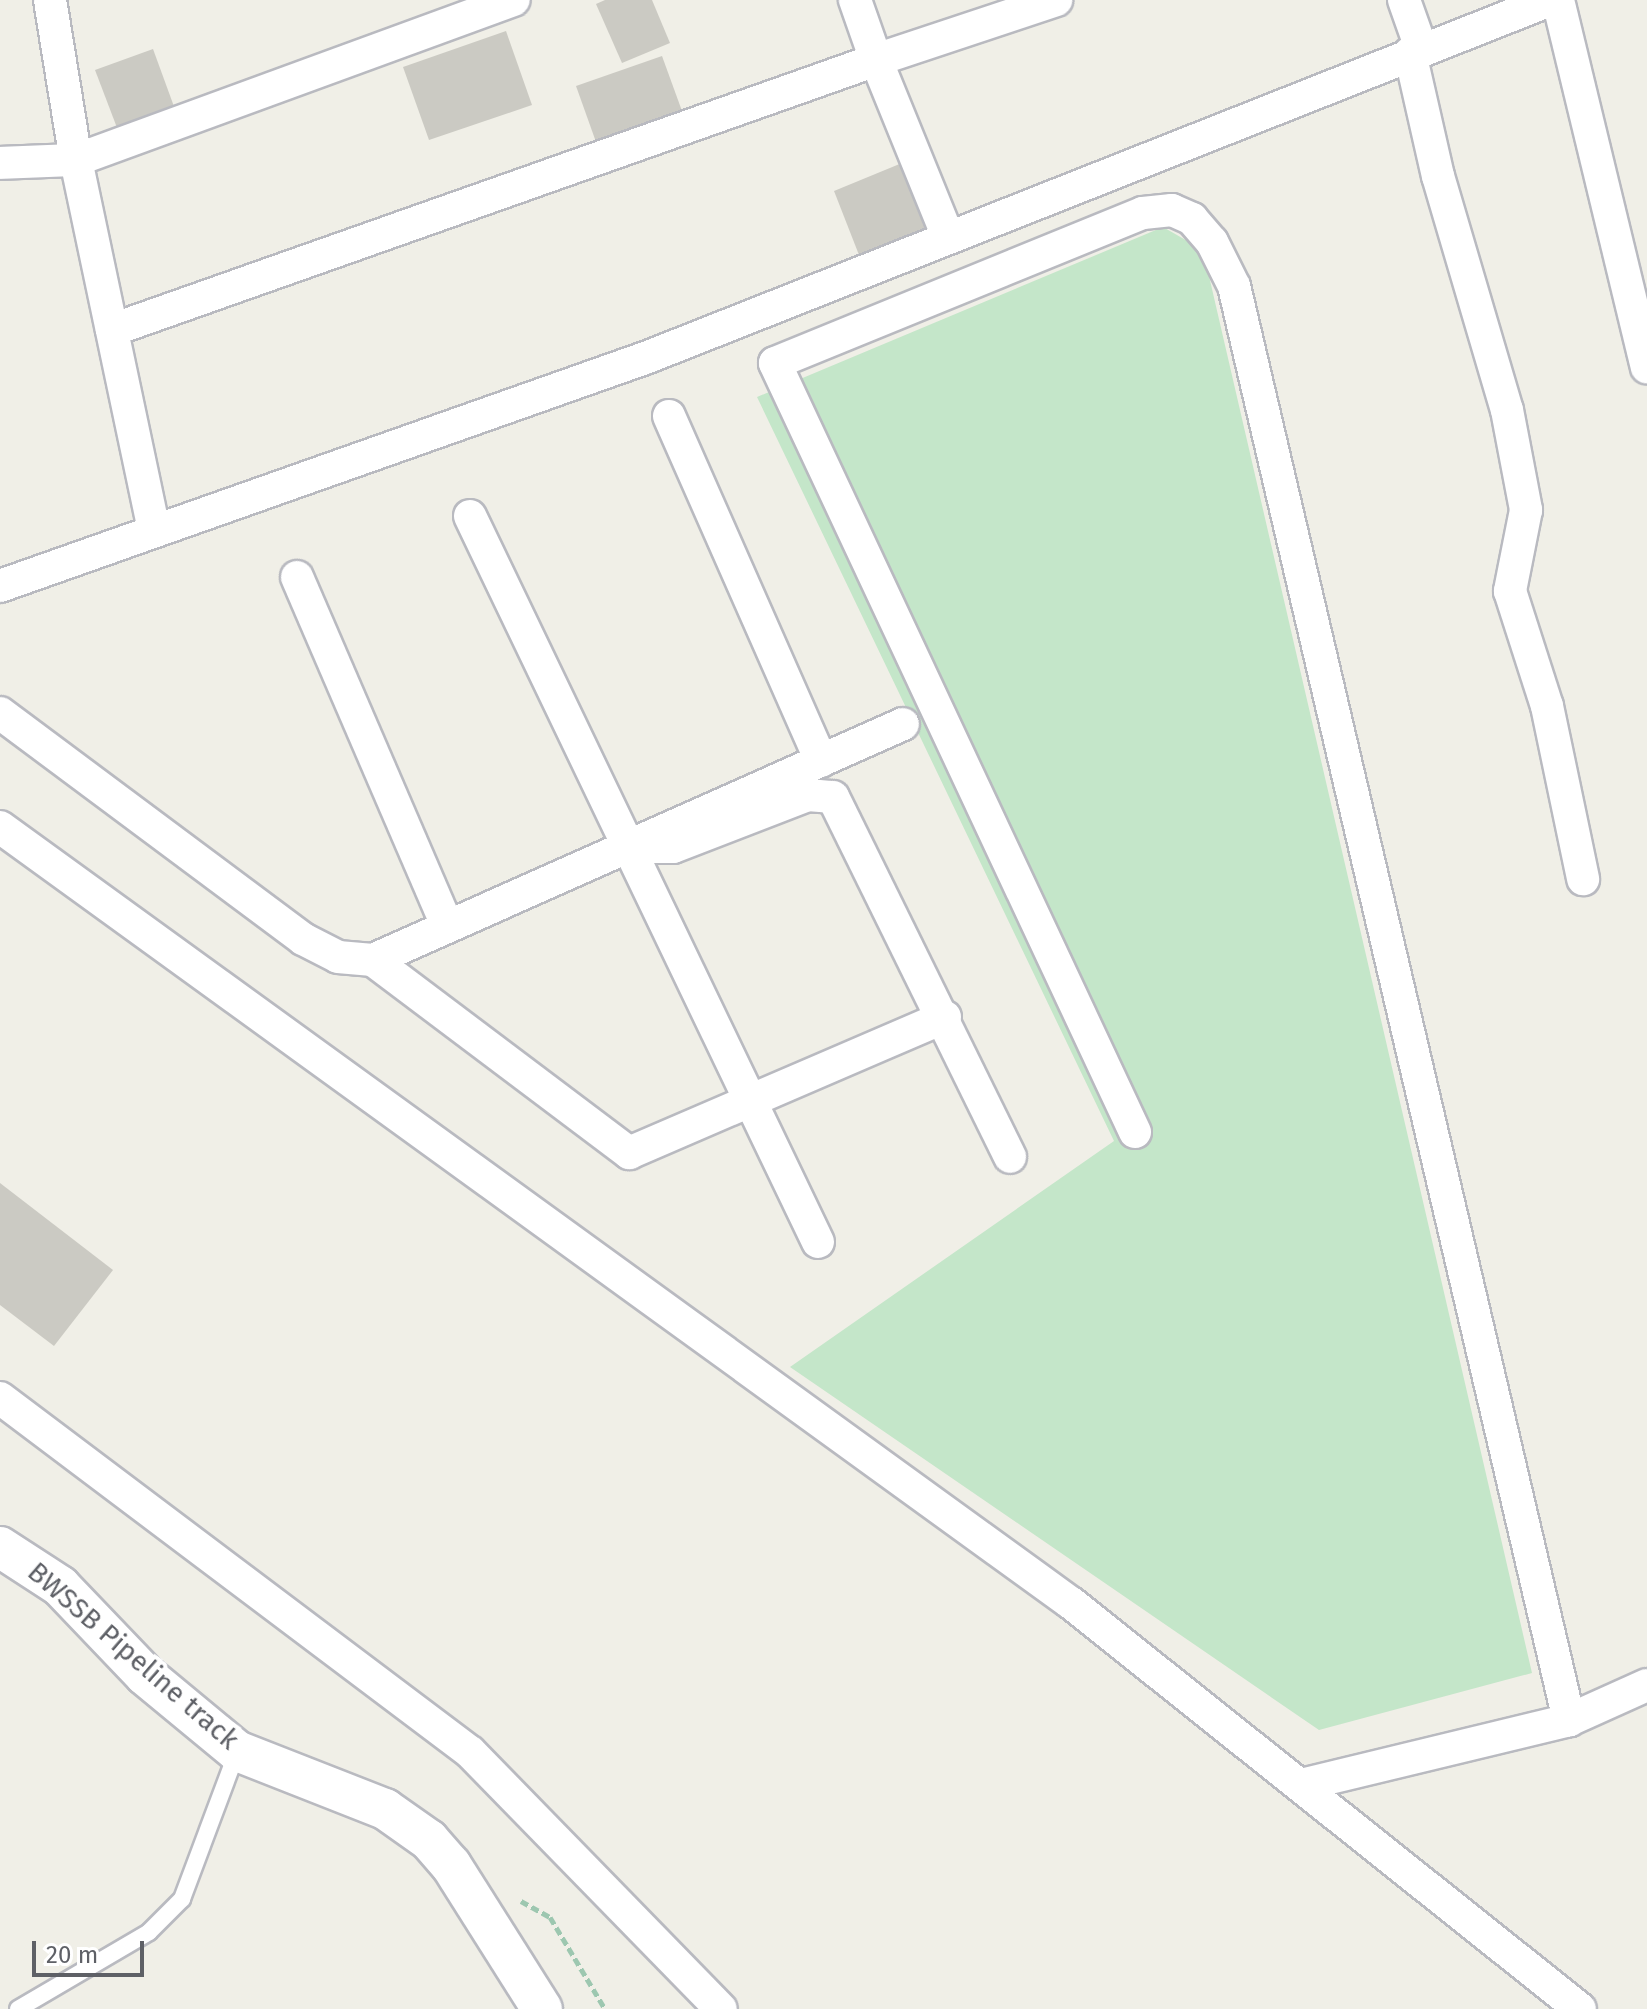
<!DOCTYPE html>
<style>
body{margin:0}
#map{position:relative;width:1647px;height:2009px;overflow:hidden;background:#f0efe7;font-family:"Fira Sans",sans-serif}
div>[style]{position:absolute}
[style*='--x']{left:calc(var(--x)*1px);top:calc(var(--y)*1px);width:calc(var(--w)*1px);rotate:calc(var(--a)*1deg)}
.green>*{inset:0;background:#c4e6c9}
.building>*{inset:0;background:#cbcac3}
.path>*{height:5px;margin-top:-2.5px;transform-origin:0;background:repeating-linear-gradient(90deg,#9dc7b0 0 8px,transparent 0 12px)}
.roads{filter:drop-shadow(2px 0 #b9bac0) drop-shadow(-2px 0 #b9bac0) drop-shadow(0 2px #b9bac0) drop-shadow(0 -2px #b9bac0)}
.service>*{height:16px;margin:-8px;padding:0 8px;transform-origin:8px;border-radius:8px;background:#fff}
.minor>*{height:32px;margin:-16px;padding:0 16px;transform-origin:16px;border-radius:16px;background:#fff}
.tertiary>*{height:40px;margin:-20px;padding:0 20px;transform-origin:20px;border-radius:20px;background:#fff}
span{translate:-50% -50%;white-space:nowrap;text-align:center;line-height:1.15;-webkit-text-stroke:8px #fff;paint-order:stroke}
.street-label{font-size:28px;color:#5e6066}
.scale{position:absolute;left:32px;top:1941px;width:112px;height:36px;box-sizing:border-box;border:4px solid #5e6066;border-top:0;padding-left:10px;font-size:24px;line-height:28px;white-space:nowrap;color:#5e6066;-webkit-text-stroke:6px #fff;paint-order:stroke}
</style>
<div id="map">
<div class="green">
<div style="clip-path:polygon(1163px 227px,1203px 250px,1532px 1673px,1319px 1730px,790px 1367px,1114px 1141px,757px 397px)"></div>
</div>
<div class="building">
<div style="clip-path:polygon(605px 0,652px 0,670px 43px,622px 63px,596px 4px)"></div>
<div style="clip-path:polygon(506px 31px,532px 105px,429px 140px,403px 67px)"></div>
<div style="clip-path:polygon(153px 49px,176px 112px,119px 133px,95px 70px)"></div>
<div style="clip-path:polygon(662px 56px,682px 111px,596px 142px,576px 86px)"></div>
<div style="clip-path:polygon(902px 163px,927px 227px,859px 255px,834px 191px)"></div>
<div style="clip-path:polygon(0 1183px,113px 1270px,54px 1346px,0 1305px)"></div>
</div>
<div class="path">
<div style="--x:521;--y:1901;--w:33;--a:29"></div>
<div style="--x:550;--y:1917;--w:107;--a:59.1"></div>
</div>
<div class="roads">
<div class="service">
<div style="--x:18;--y:2009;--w:152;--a:-30.4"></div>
<div style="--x:149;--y:1932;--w:47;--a:-45"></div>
<div style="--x:182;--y:1899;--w:157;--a:-69.5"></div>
</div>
<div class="minor">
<div style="--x:50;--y:0;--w:162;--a:80.8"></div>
<div style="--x:76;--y:160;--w:379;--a:78.1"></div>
<div style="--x:1404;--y:0;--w:51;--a:70.5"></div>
<div style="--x:1558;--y:0;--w:378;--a:76.4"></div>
<div style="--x:1410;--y:53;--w:126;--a:77.2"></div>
<div style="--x:1438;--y:176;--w:244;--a:73.6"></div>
<div style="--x:1507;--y:410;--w:102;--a:79.2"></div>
<div style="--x:1526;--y:510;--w:83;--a:101.2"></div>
<div style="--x:1510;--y:591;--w:121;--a:72.2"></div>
<div style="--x:1547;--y:706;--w:177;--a:78.2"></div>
<div style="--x:0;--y:163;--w:76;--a:-2.3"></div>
<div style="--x:76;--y:160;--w:466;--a:-20.1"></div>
<div style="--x:948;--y:237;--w:191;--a:-112.1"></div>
<div style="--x:876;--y:60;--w:190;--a:-18.4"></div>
<div style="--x:112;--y:330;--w:810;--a:-19.46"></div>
<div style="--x:876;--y:60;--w:64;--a:-109.3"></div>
<div style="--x:669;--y:416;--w:377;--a:66.2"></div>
<div style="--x:470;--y:516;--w:805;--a:64.39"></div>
<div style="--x:297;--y:577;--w:380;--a:66.7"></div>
<div style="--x:0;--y:586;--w:687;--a:-19.46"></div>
<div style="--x:648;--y:357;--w:970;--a:-21.59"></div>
<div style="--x:0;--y:713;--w:378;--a:36.7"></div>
<div style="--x:303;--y:939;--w:39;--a:27"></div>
<div style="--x:338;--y:957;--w:35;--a:5"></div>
<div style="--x:373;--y:960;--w:321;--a:37"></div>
<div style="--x:629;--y:1153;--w:344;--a:-23.3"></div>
<div style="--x:0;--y:827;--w:1323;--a:35.93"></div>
<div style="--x:1071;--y:1603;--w:651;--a:38.58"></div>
<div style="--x:628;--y:847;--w:45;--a:0"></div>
<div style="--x:673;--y:847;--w:145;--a:-21.1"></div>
<div style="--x:808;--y:795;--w:25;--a:5"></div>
<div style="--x:833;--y:797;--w:401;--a:63.8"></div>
<div style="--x:373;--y:960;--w:580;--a:-24"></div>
<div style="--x:1135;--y:1132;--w:849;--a:-115.09"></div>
<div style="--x:775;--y:363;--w:397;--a:-22.2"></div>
<div style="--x:1143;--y:213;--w:29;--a:-6"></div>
<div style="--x:1172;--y:210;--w:22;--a:24"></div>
<div style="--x:1192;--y:219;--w:30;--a:49"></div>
<div style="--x:1212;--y:242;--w:49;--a:63.4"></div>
<div style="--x:1234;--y:286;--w:1473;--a:76.85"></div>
<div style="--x:1569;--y:1720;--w:85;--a:-24.2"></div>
<div style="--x:0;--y:1398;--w:588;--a:36.99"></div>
<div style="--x:470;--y:1752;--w:359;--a:45.7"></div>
<div style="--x:1301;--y:1785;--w:276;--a:-13.6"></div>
</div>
<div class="tertiary">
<div style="--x:0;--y:1547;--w:72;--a:33"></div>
<div style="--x:60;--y:1586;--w:123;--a:46.3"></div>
<div style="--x:145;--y:1675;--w:119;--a:39.6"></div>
<div style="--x:237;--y:1751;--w:159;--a:21.4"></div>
<div style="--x:385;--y:1809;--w:54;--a:35.2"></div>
<div style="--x:429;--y:1840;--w:33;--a:49"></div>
<div style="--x:451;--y:1865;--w:170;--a:57.7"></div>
</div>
</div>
<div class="street-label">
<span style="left:133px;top:1656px;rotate:41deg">BWSSB Pipeline track</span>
</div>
<div class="scale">20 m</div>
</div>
